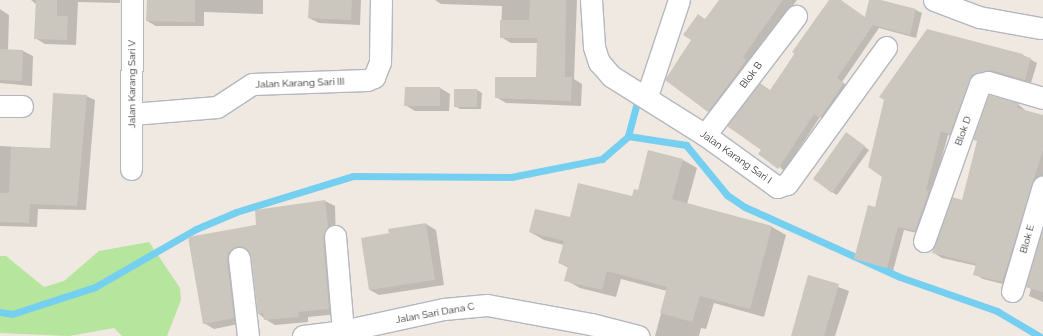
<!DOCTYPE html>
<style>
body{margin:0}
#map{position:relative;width:1043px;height:336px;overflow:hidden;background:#efe9e1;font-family:Raleway,sans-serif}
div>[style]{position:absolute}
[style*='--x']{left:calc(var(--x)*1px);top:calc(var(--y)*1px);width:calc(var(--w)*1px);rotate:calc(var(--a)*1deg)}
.green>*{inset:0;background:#b6e59e}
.shadow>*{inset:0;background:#0003}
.stream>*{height:7px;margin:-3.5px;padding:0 3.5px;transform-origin:3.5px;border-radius:3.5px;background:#75cff0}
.building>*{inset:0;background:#cbc7bf}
.roads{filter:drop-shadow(1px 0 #b4b7c1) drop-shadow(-1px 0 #b4b7c1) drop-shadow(0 1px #b4b7c1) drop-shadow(0 -1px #b4b7c1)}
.street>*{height:21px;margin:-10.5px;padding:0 10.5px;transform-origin:10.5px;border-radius:10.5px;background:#fff}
span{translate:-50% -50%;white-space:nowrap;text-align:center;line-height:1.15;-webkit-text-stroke:3.5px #fff;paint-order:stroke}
.street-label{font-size:10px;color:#2e2e2e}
</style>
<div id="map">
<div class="green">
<div style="clip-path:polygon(149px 242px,180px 288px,181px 300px,167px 336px,122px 336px,114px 328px,69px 336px,0 333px,0 256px,6px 256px,44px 287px,64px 281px,99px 251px)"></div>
</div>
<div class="shadow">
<div style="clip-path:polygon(31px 0,120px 0,120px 3px,78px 2px,76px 45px,45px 44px,35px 38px,37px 5px)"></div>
<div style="clip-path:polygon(148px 0,263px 0,263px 14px,204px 12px,204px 26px,156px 26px,147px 21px)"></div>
<div style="clip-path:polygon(310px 0,361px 0,360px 25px,319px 23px,309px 18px)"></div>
<div style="clip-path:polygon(435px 0,577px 0,574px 79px,582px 84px,581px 106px,506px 103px,496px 97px,537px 78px,538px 43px,511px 43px,501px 37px,502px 6px,441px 4px)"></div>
<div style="clip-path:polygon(720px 0,797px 0,750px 63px,717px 116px,708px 111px,706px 20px)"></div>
<div style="clip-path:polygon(830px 0,840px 0,865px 18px,870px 0,916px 10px,922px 13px,916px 38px,879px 28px,842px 82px,849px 87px,826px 120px,820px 117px,784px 171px,762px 150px,770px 91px)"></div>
<div style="clip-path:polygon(0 9px,9px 15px,8px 50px,23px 51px,33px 56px,32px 86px,0 83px)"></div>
<div style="clip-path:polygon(1023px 55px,1037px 63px,1031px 83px,998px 74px,978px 79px,956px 137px,948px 135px,921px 234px,904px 230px,893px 271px,855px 259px,876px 208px,884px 177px,885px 100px)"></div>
<div style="clip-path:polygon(440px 88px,450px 94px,449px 111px,415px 111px,405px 105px)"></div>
<div style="clip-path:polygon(477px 90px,482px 93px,481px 109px,460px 109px,455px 106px)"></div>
<div style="clip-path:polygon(86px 96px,95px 100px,86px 210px,38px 209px,37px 227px,0 226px,0 146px,51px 149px)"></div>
<div style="clip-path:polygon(1018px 104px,1026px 111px,1043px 116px,1043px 184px,1011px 286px,983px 279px,974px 274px,977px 266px,942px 258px,934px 253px)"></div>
<div style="clip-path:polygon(851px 137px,869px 150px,837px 195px,832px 192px)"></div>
<div style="clip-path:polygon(683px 160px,697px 168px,687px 204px,772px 227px,786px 235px,764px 317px,714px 303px,706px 329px,701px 328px,699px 336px,655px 336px,667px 291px,621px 279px,616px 297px,580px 288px,566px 280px,569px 268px,559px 263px,564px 245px,544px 240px,530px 232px,632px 198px)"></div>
<div style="clip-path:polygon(325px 201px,335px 206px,338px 314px,308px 317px,308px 322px,275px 325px,265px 319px,258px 313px,252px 256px,248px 251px,241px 254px,243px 323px,214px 329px,204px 323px,189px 238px,257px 225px,256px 211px)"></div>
<div style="clip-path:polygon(426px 224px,436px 230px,444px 285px,379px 295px,370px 290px,390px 234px,389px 230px)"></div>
<div style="clip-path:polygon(1043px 232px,1043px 302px,1029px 296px,1031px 289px,1027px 287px)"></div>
<div style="clip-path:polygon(809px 276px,849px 291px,835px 336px,797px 336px)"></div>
</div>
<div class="stream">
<div style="--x:628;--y:136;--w:59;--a:8.8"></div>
<div style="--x:686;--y:145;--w:65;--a:50.6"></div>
<div style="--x:727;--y:195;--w:22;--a:34"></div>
<div style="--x:745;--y:207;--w:170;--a:24.3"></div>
<div style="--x:900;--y:277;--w:103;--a:19.3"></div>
<div style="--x:997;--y:311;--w:49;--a:30.8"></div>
<div style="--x:0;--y:312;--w:12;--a:9"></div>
<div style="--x:12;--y:314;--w:87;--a:-18"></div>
<div style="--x:95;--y:287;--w:116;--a:-29.9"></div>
<div style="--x:196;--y:229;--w:43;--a:-23"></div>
<div style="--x:236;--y:212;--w:122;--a:-17.1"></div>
<div style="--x:353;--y:176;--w:158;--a:0.4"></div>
<div style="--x:511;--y:177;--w:93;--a:-11.2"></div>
<div style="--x:602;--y:159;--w:35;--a:-41"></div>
<div style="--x:628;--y:136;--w:42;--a:-75"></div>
</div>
<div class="building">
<div style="clip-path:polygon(36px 0,57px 0,57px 16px,68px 16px,67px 40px,34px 39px)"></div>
<div style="clip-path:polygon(147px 0,195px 0,195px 22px,146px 21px)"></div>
<div style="clip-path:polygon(309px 0,352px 0,351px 20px,308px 18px)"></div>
<div style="clip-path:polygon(530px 0,566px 0,565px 77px,572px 77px,571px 101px,495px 98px,495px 77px,536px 77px,537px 38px,500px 38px,500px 20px,529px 20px)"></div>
<div style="clip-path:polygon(719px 0,783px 0,743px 57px,746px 60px,740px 69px,708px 112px,665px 80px,691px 40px,683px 35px,698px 14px,705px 19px)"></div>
<div style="clip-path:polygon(829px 0,841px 0,865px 17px,869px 0,881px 0,916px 9px,910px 35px,873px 25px,837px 78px,844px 83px,820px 118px,814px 114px,778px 169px,758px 154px,761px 150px,727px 126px,760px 83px,770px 90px,795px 54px,792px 52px)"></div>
<div style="clip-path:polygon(927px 29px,1023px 54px,1023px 56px,1031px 58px,1025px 80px,991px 70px,972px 75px,950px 134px,941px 131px,926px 190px,929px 191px,915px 231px,898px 227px,887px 268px,854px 259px,868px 205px,875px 207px,882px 177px,868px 167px,884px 100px,879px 97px)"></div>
<div style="clip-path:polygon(0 49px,23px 50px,22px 81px,0 80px)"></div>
<div style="clip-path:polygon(405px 87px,440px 87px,440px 106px,404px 106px)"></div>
<div style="clip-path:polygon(454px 89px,477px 89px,477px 107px,454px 107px)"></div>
<div style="clip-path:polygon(53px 93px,87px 95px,77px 206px,30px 204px,29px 223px,0 222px,0 193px,9px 193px,11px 147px,50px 148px)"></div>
<div style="clip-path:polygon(989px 95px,1019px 103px,1017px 108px,1043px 115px,1043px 150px,1002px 282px,973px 275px,976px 264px,932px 253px,952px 197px,962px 200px,977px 141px,973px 140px)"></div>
<div style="clip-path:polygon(846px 132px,865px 146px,832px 193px,813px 179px)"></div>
<div style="clip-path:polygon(648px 150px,683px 159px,672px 199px,772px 226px,750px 309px,700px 296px,692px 322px,660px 313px,667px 287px,607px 271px,602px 290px,564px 281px,568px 266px,558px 263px,564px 241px,529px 232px,535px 209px,570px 217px,578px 183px,632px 196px,634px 189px,638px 190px)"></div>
<div style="clip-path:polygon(325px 200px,328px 226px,323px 237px,329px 309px,298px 312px,299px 317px,264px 320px,263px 313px,258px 314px,251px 256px,244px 247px,237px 246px,228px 253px,227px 259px,234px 318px,203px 324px,188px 237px,256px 225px,255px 210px)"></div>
<div style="clip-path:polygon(426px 223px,435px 280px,369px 290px,361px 238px,389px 233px,388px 229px)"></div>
<div style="clip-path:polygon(1043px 228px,1043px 292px,1026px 287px)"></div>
<div style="clip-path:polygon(808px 275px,839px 284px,824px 336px,791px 336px)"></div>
</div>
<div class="roads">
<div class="street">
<div style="--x:591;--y:0;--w:47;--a:86.3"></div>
<div style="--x:594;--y:47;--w:16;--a:72"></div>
<div style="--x:599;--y:62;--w:18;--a:49"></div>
<div style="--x:611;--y:76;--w:111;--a:32.1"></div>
<div style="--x:705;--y:135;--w:89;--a:35.8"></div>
<div style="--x:777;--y:187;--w:10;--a:-17"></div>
<div style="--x:787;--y:184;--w:169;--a:-54.1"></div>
<div style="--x:934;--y:0;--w:48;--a:20.7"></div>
<div style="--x:979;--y:17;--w:62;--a:10.2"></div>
<div style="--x:647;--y:96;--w:101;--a:-71.6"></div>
<div style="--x:0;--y:106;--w:22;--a:0"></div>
<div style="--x:132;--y:114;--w:85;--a:-4.7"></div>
<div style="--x:217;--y:107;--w:42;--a:-33.3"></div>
<div style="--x:252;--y:84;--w:115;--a:-2"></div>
<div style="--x:367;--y:80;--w:8;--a:-23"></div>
<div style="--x:374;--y:77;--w:16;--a:-68"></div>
<div style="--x:380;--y:62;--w:62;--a:-89.1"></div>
<div style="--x:705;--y:135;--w:150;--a:-52.6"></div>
<div style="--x:131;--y:169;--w:169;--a:-89.7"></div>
<div style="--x:335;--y:236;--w:95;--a:85.2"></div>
<div style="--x:924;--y:241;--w:167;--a:-70.4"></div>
<div style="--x:980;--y:84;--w:8;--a:-14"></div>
<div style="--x:988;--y:82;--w:57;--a:16.2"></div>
<div style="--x:239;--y:258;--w:79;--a:83.4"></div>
<div style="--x:1012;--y:291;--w:109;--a:-73.6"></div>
<div style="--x:303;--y:336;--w:40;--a:-7.1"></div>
<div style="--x:343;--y:331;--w:103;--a:-12.3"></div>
<div style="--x:444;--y:309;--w:43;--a:-5.3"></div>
<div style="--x:487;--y:305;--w:106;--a:10.4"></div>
<div style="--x:591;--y:324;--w:49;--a:14.3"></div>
</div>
</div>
<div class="street-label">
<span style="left:751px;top:75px;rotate:-53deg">Blok B</span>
<span style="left:300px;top:83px;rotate:-2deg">Jalan Karang Sari III</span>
<span style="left:132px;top:84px;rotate:-90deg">Jalan Karang Sari V</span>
<span style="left:963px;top:131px;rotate:-70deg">Blok D</span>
<span style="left:736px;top:157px;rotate:35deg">Jalan Karang Sari I</span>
<span style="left:1027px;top:239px;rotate:-74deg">Blok E</span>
<span style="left:435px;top:313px;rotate:-10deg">Jalan Sari Dana C</span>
</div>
</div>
